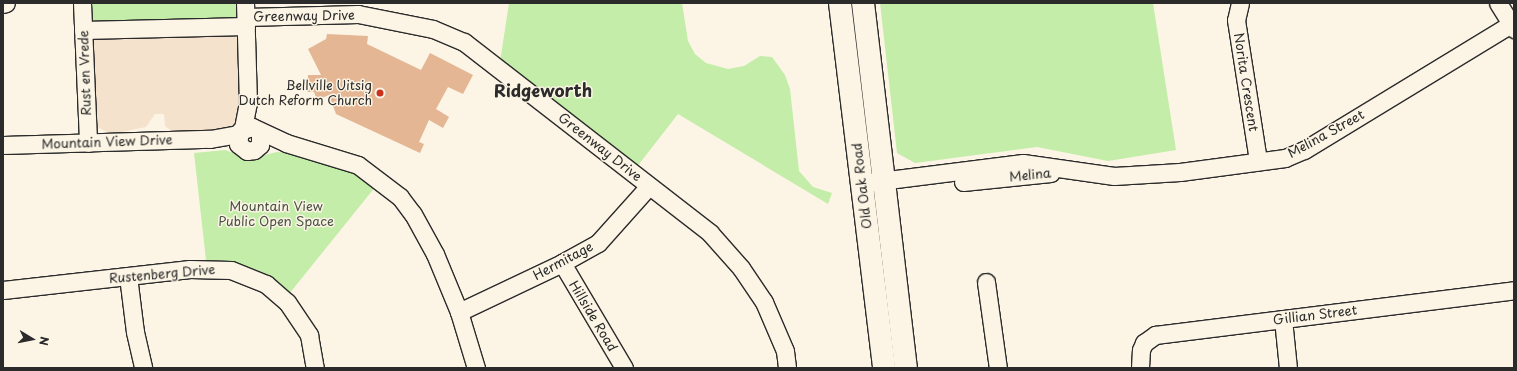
<!DOCTYPE html>
<style>
body{margin:0}
#map{position:relative;width:1517px;height:371px;overflow:hidden;background:#fcf5e5;font-family:"Playpen Sans",sans-serif}
div>[style]{position:absolute}
[style*='--x']{left:calc(var(--x)*1px);top:calc(var(--y)*1px);width:calc(var(--w)*1px);rotate:calc(var(--a)*1deg)}
.built>*{inset:0;background:#f5e2cd}
.green>*{inset:0;background:#c3eda8}
.building>*{inset:0;background:#e4b694}
.roads{filter:drop-shadow(1px 0 #2b2b2b) drop-shadow(-1px 0 #2b2b2b) drop-shadow(0 1px #2b2b2b) drop-shadow(0 -1px #2b2b2b)}
.minor>*{height:17px;margin:-8.5px;padding:0 8.5px;transform-origin:8.5px;border-radius:8.5px;background:#fcf5e5}
.major>*{height:22px;margin:-11px;padding:0 11px;transform-origin:11px;border-radius:11px;background:#fcf5e5}
.dots>*{width:11px;height:11px;translate:-50% -50%;box-sizing:border-box;border:2px solid #fcf5e5;border-radius:50%}
span{translate:-50% -50%;white-space:nowrap;text-align:center;line-height:1.15;-webkit-text-stroke:3px #fcf5e5;paint-order:stroke}
.street-label{font-size:13px;color:#2b2b2b}
.poi-label{font-size:13px;color:#2b2b2b}
.right{translate:-100% -50%;text-align:right}
.park-label{font-size:13px;color:#495244}
.district-label{font-size:17px;color:#2b2b2b;font-weight:700}
.frame{position:absolute;inset:0;border:4px solid #2b2b2b;pointer-events:none}
.north{position:absolute;left:12px;top:319px;width:40px;height:40px;-webkit-text-stroke:3px #fcf5e5;paint-order:stroke;rotate:100deg;font-size:11px;font-weight:700;line-height:16px;text-align:center;color:#2b2b2b}
.north::after{content:'';display:block;margin:auto;width:14px;height:18px;background:#2b2b2b;clip-path:polygon(50% 0,100% 100%,50% 72%,0 100%)}
</style>
<div id="map">
<div class="built">
<div style="clip-path:polygon(230px 31px,238px 39px,241px 110px,238px 121px,231px 128px,173px 132px,165px 126px,164px 114px,155px 114px,146px 127px,112px 134px,97px 127px,92px 37px)"></div>
</div>
<div class="green">
<div style="clip-path:polygon(90px 3px,238px 3px,239px 18px,92px 23px)"></div>
<div style="clip-path:polygon(509px 3px,682px 3px,688px 41px,695px 54px,706px 63px,728px 69px,744px 66px,760px 56px,772px 57px,785px 75px,790px 89px,799px 171px,813px 187px,832px 193px,828px 204px,678px 114px,636px 168px,500px 62px)"></div>
<div style="clip-path:polygon(880px 3px,1153px 3px,1176px 150px,1108px 161px,1037px 147px,915px 163px,897px 153px)"></div>
<div style="clip-path:polygon(225px 150px,249px 159px,277px 152px,301px 154px,348px 169px,376px 186px,289px 294px,230px 262px,206px 260px,194px 153px)"></div>
</div>
<div class="building">
<div style="clip-path:polygon(327px 34px,368px 36px,367px 44px,421px 70px,430px 53px,473px 75px,463px 94px,448px 87px,436px 109px,449px 117px,443px 128px,429px 120px,419px 142px,424px 144px,420px 153px,336px 114px,329px 95px,317px 100px,314px 92px,307px 92px,308px 75px,321px 75px,308px 49px,326px 39px)"></div>
</div>
<div class="roads">
<div class="minor">
<div style="--x:82;--y:3;--w:140;--a:87.5"></div>
<div style="--x:1240;--y:3;--w:17;--a:103"></div>
<div style="--x:1236;--y:20;--w:143;--a:81.1"></div>
<div style="--x:1498;--y:3;--w:31;--a:58"></div>
<div style="--x:3;--y:4;--w:3;--a:-18"></div>
<div style="--x:246;--y:17;--w:112;--a:-1.5"></div>
<div style="--x:358;--y:14;--w:76;--a:11.3"></div>
<div style="--x:433;--y:29;--w:34;--a:23"></div>
<div style="--x:464;--y:42;--w:311;--a:37.8"></div>
<div style="--x:710;--y:233;--w:47;--a:48.5"></div>
<div style="--x:741;--y:268;--w:41;--a:55.9"></div>
<div style="--x:764;--y:302;--w:53;--a:66.8"></div>
<div style="--x:785;--y:351;--w:17;--a:83"></div>
<div style="--x:83;--y:30;--w:163;--a:-1.4"></div>
<div style="--x:243;--y:128;--w:25;--a:-79"></div>
<div style="--x:248;--y:103;--w:100;--a:-91.7"></div>
<div style="--x:260;--y:133;--w:12;--a:90"></div>
<div style="--x:260;--y:145;--w:8;--a:140"></div>
<div style="--x:254;--y:150;--w:7;--a:172"></div>
<div style="--x:247;--y:151;--w:11;--a:-142"></div>
<div style="--x:238;--y:144;--w:13;--a:-81"></div>
<div style="--x:240;--y:131;--w:13;--a:-18"></div>
<div style="--x:252;--y:127;--w:38;--a:25"></div>
<div style="--x:286;--y:143;--w:75;--a:17"></div>
<div style="--x:358;--y:165;--w:53;--a:37.3"></div>
<div style="--x:400;--y:197;--w:21;--a:53"></div>
<div style="--x:413;--y:214;--w:46;--a:61.2"></div>
<div style="--x:435;--y:254;--w:63;--a:67.5"></div>
<div style="--x:459;--y:312;--w:59;--a:73.1"></div>
<div style="--x:3;--y:145;--w:207;--a:-1.7"></div>
<div style="--x:210;--y:139;--w:28;--a:-10"></div>
<div style="--x:872;--y:182;--w:152;--a:-7.2"></div>
<div style="--x:1023;--y:163;--w:92;--a:8.1"></div>
<div style="--x:1114;--y:176;--w:66;--a:-3.5"></div>
<div style="--x:1180;--y:172;--w:106;--a:-7.6"></div>
<div style="--x:1285;--y:158;--w:21;--a:-23"></div>
<div style="--x:1304;--y:150;--w:242;--a:-31.3"></div>
<div style="--x:963;--y:182;--w:88;--a:-5.8"></div>
<div style="--x:562;--y:263;--w:122;--a:59.4"></div>
<div style="--x:128;--y:276;--w:56;--a:82.9"></div>
<div style="--x:135;--y:332;--w:37;--a:77"></div>
<div style="--x:986;--y:282;--w:87;--a:82.1"></div>
<div style="--x:3;--y:290;--w:188;--a:-6.4"></div>
<div style="--x:190;--y:269;--w:41;--a:1.4"></div>
<div style="--x:231;--y:270;--w:38;--a:22"></div>
<div style="--x:266;--y:284;--w:28;--a:41"></div>
<div style="--x:287;--y:302;--w:40;--a:56"></div>
<div style="--x:309;--y:335;--w:34;--a:80"></div>
<div style="--x:459;--y:312;--w:114;--a:-25.4"></div>
<div style="--x:562;--y:263;--w:41;--a:-29.1"></div>
<div style="--x:598;--y:243;--w:76;--a:-48.2"></div>
<div style="--x:1283;--y:319;--w:49;--a:84.2"></div>
<div style="--x:1140;--y:368;--w:18;--a:-87"></div>
<div style="--x:1141;--y:350;--w:8;--a:-67"></div>
<div style="--x:1144;--y:343;--w:14;--a:-36"></div>
<div style="--x:1155;--y:335;--w:362;--a:-7.1"></div>
</div>
<div class="major">
<div style="--x:840;--y:3;--w:368;--a:83.1"></div>
<div style="--x:863;--y:3;--w:368;--a:83.3"></div>
</div>
</div>
<div class="dots">
<div style="left:380px;top:93px;background:#c8321e"></div>
</div>
<div class="street-label">
<span style="left:304px;top:16px;rotate:-1deg">Greenway Drive</span>
<span style="left:85px;top:73px;rotate:-92deg">Rust en Vrede</span>
<span style="left:1246px;top:82px;rotate:81deg">Norita Crescent</span>
<span style="left:1326px;top:134px;rotate:-29deg">Melina Street</span>
<span style="left:107px;top:142px;rotate:-2deg">Mountain View Drive</span>
<span style="left:600px;top:147px;rotate:38deg">Greenway Drive</span>
<span style="left:1030px;top:175px;rotate:-6deg">Melina</span>
<span style="left:862px;top:186px;rotate:-97deg">Old Oak Road</span>
<span style="left:563px;top:261px;rotate:-28deg">Hermitage</span>
<span style="left:162px;top:274px;rotate:-5deg">Rustenberg Drive</span>
<span style="left:1315px;top:315px;rotate:-7deg">Gillian Street</span>
<span style="left:593px;top:316px;rotate:59deg">Hillside Road</span>
</div>
<div class="poi-label">
<span class="right" style="left:372px;top:93px">Bellville Uitsig<br>Dutch Reform Church</span>
</div>
<div class="park-label">
<span style="left:276px;top:214px">Mountain View<br>Public Open Space</span>
</div>
<div class="district-label">
<span style="left:543px;top:91px">Ridgeworth</span>
</div>
<div class="frame"></div>
<div class="north">N</div>
</div>
